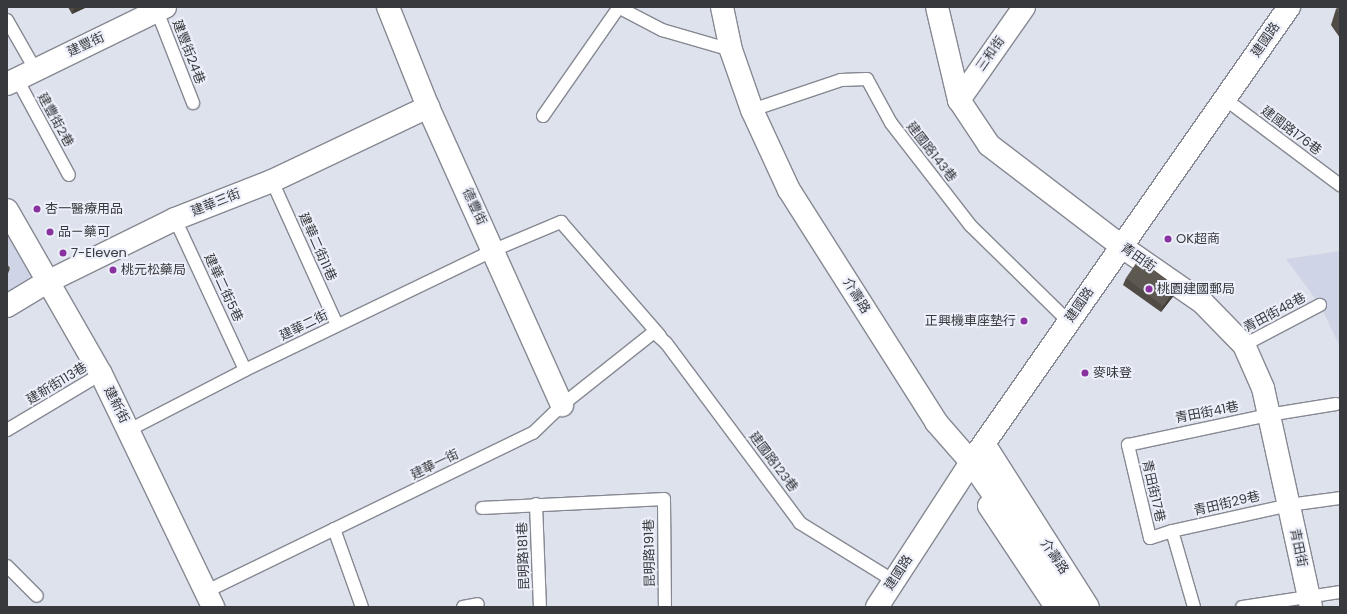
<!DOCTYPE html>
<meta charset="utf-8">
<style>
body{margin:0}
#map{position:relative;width:1347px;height:614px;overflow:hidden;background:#dee2ec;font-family:Poppins,"Noto Sans TC",sans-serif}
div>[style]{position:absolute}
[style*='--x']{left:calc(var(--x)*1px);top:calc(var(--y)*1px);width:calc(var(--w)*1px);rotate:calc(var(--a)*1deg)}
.built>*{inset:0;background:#cfd5e6}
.roads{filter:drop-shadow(1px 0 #868992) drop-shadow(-1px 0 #868992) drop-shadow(0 1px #868992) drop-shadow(0 -1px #868992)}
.service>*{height:12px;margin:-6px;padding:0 6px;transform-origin:6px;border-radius:6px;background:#fff}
.minor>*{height:22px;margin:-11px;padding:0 11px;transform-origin:11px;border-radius:11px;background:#fff}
.tertiary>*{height:22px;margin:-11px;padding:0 11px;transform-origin:11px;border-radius:11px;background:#fff}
.wall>*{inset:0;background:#504c45}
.shaded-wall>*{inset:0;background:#413e38}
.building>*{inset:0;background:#5d5850}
.dots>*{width:11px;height:11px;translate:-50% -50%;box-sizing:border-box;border:2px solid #eceff9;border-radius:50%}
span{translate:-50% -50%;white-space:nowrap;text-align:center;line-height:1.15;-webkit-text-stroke:4px #eceff9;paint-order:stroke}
.street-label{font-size:13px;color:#37393c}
.poi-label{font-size:13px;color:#37393c}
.left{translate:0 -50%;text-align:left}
.right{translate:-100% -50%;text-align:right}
.frame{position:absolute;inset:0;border:8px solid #37393c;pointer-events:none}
</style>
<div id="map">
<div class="built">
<div style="clip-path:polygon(7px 233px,31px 277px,7px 292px)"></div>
<div style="clip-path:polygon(1340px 251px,1340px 347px,1320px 305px,1286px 259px)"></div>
</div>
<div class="roads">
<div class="service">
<div style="--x:618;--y:7;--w:50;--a:27.6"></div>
<div style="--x:662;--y:30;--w:72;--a:16.2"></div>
<div style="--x:157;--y:11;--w:99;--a:68.6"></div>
<div style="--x:7;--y:20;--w:56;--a:60.3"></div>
<div style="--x:17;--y:79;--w:109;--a:61.6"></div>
<div style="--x:1225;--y:99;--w:144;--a:36.8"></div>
<div style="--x:752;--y:110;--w:94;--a:-18.6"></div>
<div style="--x:841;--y:80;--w:26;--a:-2"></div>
<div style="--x:867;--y:79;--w:50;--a:61.4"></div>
<div style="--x:891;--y:123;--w:130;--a:52.2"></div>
<div style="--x:971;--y:226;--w:136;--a:44.4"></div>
<div style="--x:543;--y:116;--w:133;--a:-55.1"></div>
<div style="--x:272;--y:181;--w:158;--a:65.7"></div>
<div style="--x:175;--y:219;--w:166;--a:65.1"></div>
<div style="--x:1244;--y:345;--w:86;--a:-27.8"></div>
<div style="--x:7;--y:430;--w:109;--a:-30.8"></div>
<div style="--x:129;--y:430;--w:131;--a:-27.3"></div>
<div style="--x:245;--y:370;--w:276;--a:-25.7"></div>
<div style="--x:494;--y:250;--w:73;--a:-22.7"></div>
<div style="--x:561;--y:222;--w:151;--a:49"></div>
<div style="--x:536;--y:504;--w:103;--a:87.8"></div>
<div style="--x:482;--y:508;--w:182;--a:-2.8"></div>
<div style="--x:664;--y:499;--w:108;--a:89.5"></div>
<div style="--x:334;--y:529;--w:83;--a:70.3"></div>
<div style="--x:1172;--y:531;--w:120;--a:-12.5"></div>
<div style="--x:1289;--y:505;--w:51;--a:-7.8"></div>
<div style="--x:7;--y:566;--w:42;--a:45"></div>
<div style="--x:207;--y:591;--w:362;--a:-25.9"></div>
<div style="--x:533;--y:433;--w:40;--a:-44"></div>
<div style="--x:562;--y:405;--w:117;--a:-38.4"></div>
<div style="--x:654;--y:332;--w:16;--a:43"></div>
<div style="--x:666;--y:343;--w:224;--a:53.3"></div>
<div style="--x:800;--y:523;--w:110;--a:31.7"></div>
<div style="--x:463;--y:607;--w:15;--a:-11"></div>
<div style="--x:1194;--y:607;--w:79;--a:-106.1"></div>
<div style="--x:1172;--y:531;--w:23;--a:162"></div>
<div style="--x:1150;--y:538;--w:96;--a:-103.3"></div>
<div style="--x:1128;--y:445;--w:143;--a:-12.1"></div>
<div style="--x:1268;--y:415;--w:69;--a:-9.2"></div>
<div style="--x:1242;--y:607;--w:99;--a:-8.7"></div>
</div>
<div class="minor">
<div style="--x:388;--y:7;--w:108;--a:68.2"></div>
<div style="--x:428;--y:107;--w:327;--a:65.8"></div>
<div style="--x:937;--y:7;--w:96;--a:76.7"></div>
<div style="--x:959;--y:100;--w:54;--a:56.3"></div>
<div style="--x:989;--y:145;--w:166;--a:37.4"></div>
<div style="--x:1121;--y:246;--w:100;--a:34.8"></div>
<div style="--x:1203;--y:303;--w:59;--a:45.7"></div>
<div style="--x:1244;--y:345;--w:47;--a:66.2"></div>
<div style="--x:1263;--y:388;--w:224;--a:77.6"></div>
<div style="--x:7;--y:84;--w:176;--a:-26"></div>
<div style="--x:959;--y:100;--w:113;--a:-55"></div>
<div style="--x:7;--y:210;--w:189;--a:60.2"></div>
<div style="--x:101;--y:374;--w:259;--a:64.3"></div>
<div style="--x:7;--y:306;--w:47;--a:-31"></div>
<div style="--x:47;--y:282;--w:143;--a:-26.2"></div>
<div style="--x:175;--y:219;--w:104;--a:-21.4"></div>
<div style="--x:272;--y:181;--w:173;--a:-25.4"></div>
<div style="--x:984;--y:444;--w:193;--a:57.5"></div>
<div style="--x:989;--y:506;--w:121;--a:56.4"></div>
<div style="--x:877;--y:607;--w:173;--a:-57"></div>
<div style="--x:971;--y:462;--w:555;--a:-55.05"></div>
</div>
<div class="tertiary">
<div style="--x:722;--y:7;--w:44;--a:78.2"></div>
<div style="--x:731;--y:50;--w:64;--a:70.7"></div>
<div style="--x:752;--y:110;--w:88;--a:65.2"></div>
<div style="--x:789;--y:190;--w:275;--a:57.6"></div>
<div style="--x:936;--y:422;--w:53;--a:48.8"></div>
<div style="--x:971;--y:462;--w:176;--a:55.4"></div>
</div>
</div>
<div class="wall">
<div style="clip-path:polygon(68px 7px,87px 7px,72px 14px)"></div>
<div style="clip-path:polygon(1340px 7px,1340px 38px,1331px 25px,1336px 9px)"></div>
<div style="clip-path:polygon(1126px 278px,1175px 294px,1161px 312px,1123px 285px)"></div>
</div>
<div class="shaded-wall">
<div style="clip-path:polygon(75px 7px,87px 7px,72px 14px)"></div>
<div style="clip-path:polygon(10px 268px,7px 276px,7px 270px)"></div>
<div style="clip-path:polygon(1177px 287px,1175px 294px,1161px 312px,1163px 306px)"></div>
</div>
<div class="building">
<div style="clip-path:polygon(1339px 7px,1340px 7px,1340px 14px,1336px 9px)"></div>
<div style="clip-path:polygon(1139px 259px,1177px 287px,1163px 306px,1126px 278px)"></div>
<div style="clip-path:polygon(7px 264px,10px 268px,7px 270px)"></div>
</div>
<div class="dots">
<div style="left:37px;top:209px;background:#89329f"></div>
<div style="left:50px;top:232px;background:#89329f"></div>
<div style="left:1168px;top:239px;background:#89329f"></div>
<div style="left:63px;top:253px;background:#89329f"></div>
<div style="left:113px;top:270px;background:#89329f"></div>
<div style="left:1149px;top:289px;background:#89329f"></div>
<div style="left:1024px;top:321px;background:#89329f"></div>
<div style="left:1085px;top:373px;background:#89329f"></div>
</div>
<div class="street-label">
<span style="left:1266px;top:40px;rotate:-55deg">建國路</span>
<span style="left:86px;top:45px;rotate:-25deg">建豐街</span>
<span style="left:188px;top:52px;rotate:69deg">建豐街24巷</span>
<span style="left:991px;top:54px;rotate:-55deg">三和街</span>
<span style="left:55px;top:120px;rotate:61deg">建豐街2巷</span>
<span style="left:1291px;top:131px;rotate:37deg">建國路176巷</span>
<span style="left:931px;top:152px;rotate:52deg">建國路143巷</span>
<span style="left:216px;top:203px;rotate:-22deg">建華三街</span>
<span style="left:474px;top:207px;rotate:65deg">德豐街</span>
<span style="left:317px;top:247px;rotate:66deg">建華二街11巷</span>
<span style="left:1138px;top:258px;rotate:35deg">青田街</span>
<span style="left:223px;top:288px;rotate:65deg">建華二街5巷</span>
<span style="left:856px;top:296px;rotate:58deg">介壽路</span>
<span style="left:1080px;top:305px;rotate:-55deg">建國路</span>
<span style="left:1275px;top:313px;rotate:-28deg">青田街48巷</span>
<span style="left:304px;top:326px;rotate:-26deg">建華二街</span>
<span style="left:57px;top:384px;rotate:-31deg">建新街113巷</span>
<span style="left:116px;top:405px;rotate:63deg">建新街</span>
<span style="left:1207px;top:413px;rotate:-11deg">青田街41巷</span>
<span style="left:773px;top:462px;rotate:53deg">建國路123巷</span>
<span style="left:435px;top:465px;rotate:-26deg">建華一街</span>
<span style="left:1153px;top:491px;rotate:77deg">青田街17巷</span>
<span style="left:1227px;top:504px;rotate:-13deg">青田街29巷</span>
<span style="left:1298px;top:548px;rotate:78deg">青田街</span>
<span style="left:650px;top:553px;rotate:-91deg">昆明路191巷</span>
<span style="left:524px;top:556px;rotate:-92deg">昆明路181巷</span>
<span style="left:1054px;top:557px;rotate:56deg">介壽路</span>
<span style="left:899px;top:573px;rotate:-57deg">建國路</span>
</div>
<div class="poi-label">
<span class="left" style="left:45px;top:209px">杏一醫療用品</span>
<span class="left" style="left:58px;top:232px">品ㄧ藥可</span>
<span class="left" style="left:1176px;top:239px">OK超商</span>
<span class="left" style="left:71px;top:253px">7-Eleven</span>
<span class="left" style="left:121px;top:270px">桃元松藥局</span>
<span class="left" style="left:1157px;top:289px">桃園建國郵局</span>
<span class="right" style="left:1016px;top:321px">正興機車座墊行</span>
<span class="left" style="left:1093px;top:373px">麥味登</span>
</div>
<div class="frame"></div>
</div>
